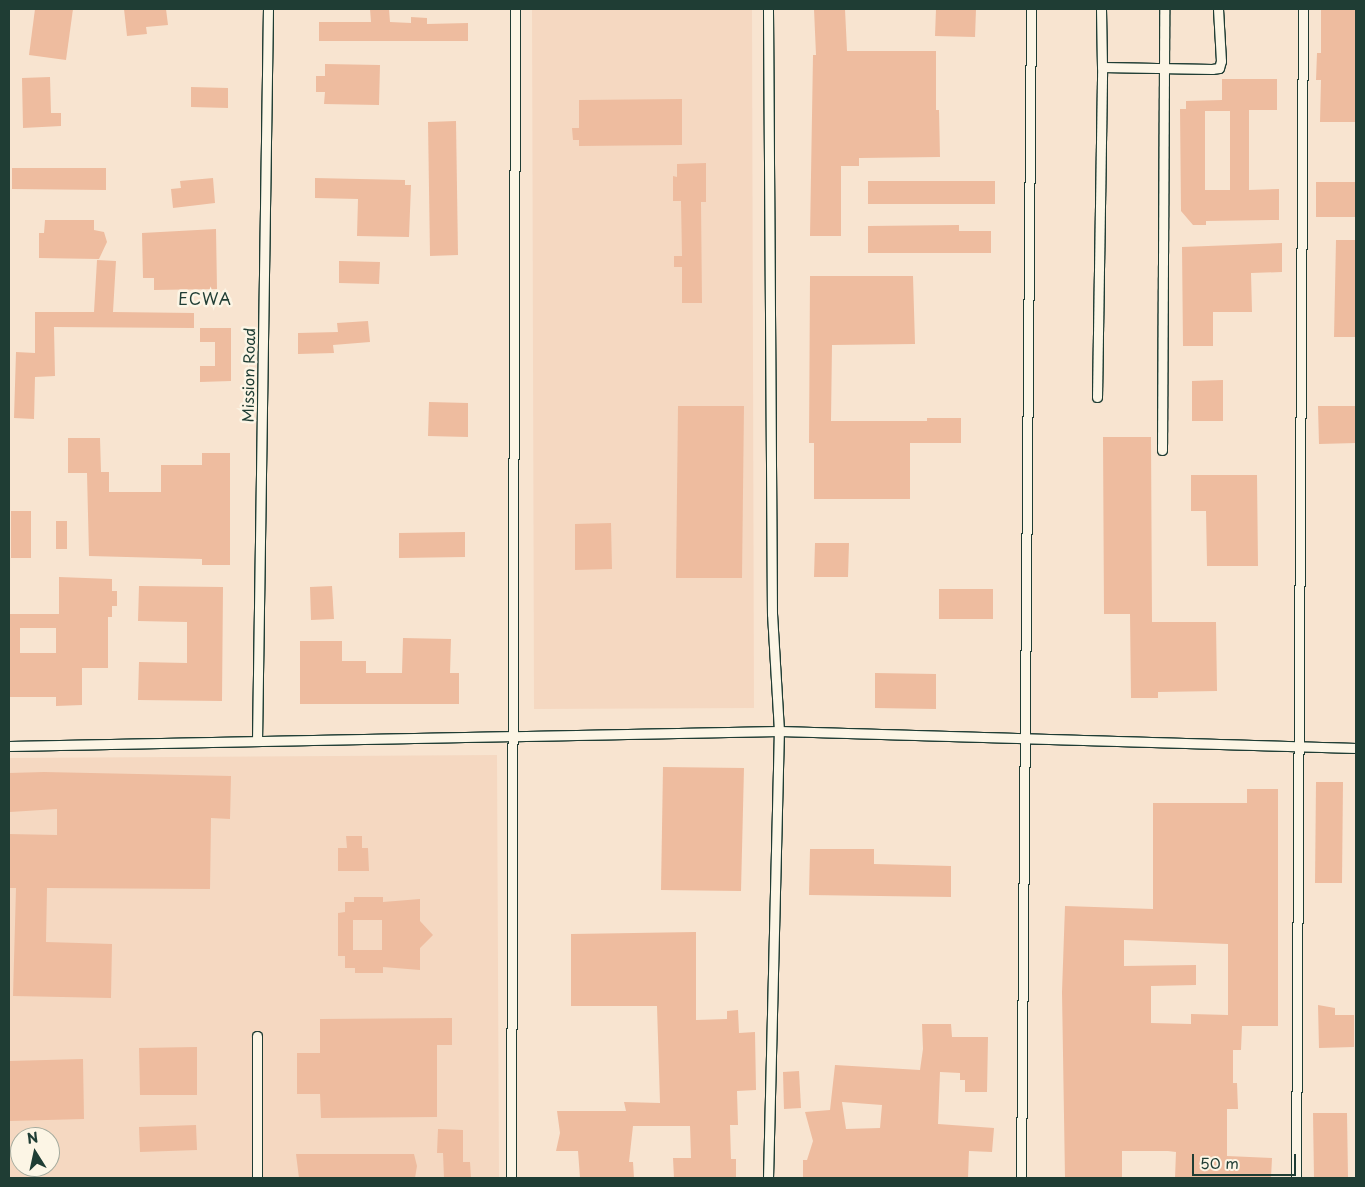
<!DOCTYPE html>
<style>
body{margin:0}
#map{position:relative;width:1365px;height:1187px;overflow:hidden;background:#f8e4d0;font-family:"Playpen Sans",sans-serif}
div>[style]{position:absolute}
[style*='--x']{left:calc(var(--x)*1px);top:calc(var(--y)*1px);width:calc(var(--w)*1px);rotate:calc(var(--a)*1deg)}
.built>*{inset:0;background:#f5d8c1}
.building>*{inset:0;background:#eebc9f}
.roads{filter:drop-shadow(1px 0 #1f3d34) drop-shadow(-1px 0 #1f3d34) drop-shadow(0 1px #1f3d34) drop-shadow(0 -1px #1f3d34)}
.service>*{height:9px;margin:-4.5px;padding:0 4.5px;transform-origin:4.5px;border-radius:4.5px;background:#fcf5e5}
span{translate:-50% -50%;white-space:nowrap;text-align:center;line-height:1.15;-webkit-text-stroke:5px #fcf5e5;paint-order:stroke}
.street-label{font-size:15px;color:#1f3d34}
.neighbourhood-label{font-size:16px;color:#1f3d34;letter-spacing:1px}
.frame{position:absolute;inset:0;border:10px solid #1f3d34;pointer-events:none}
.north{position:absolute;left:10px;top:1127px;width:50px;height:50px;box-sizing:border-box;background:#fcf5e5;border:1px solid #a4ab9e;border-radius:50%;rotate:350deg;font-size:14px;font-weight:700;line-height:20px;text-align:center;color:#1f3d34}
.north::after{content:'';display:block;margin:auto;width:18px;height:22px;background:#1f3d34;clip-path:polygon(50% 0,100% 100%,50% 72%,0 100%)}
.scale{position:absolute;left:1192px;top:1154px;width:104px;height:22px;box-sizing:border-box;border:2px solid #1f3d34;border-top:0;padding-left:6px;font-size:15px;line-height:18px;white-space:nowrap;color:#1f3d34;-webkit-text-stroke:4px #fcf5e5;paint-order:stroke}
</style>
<div id="map">
<div class="built">
<div style="clip-path:polygon(532px 9px,752px 9px,754px 708px,534px 709px)"></div>
<div style="clip-path:polygon(evenodd,497px 755px,499px 1178px,9px 1178px,9px 758px,497px 755px,20px 1137px,50px 1137px,50px 1167px,20px 1167px,20px 1137px)"></div>
</div>
<div class="building">
<div style="clip-path:polygon(35px 9px,73px 9px,66px 60px,29px 55px)"></div>
<div style="clip-path:polygon(124px 9px,166px 9px,168px 25px,146px 27px,147px 34px,127px 36px)"></div>
<div style="clip-path:polygon(370px 9px,389px 9px,390px 22px,411px 23px,411px 17px,427px 18px,427px 24px,468px 23px,468px 41px,319px 41px,319px 22px,371px 22px)"></div>
<div style="clip-path:polygon(814px 9px,845px 9px,847px 51px,936px 51px,936px 110px,939px 110px,940px 157px,859px 158px,859px 166px,841px 166px,841px 236px,810px 236px,813px 55px,816px 55px)"></div>
<div style="clip-path:polygon(936px 9px,976px 9px,975px 37px,935px 36px)"></div>
<div style="clip-path:polygon(1321px 9px,1356px 9px,1356px 122px,1320px 122px,1321px 80px,1316px 80px,1317px 53px,1321px 53px)"></div>
<div style="clip-path:polygon(325px 64px,380px 65px,379px 105px,324px 104px,325px 92px,316px 92px,316px 76px,325px 76px)"></div>
<div style="clip-path:polygon(50px 77px,51px 113px,61px 113px,61px 126px,23px 128px,22px 78px)"></div>
<div style="clip-path:polygon(evenodd,1222px 79px,1277px 79px,1277px 110px,1249px 110px,1249px 190px,1279px 189px,1279px 220px,1206px 221px,1206px 225px,1193px 225px,1181px 211px,1180px 109px,1186px 109px,1186px 101px,1222px 100px,1222px 79px,1205px 111px,1230px 111px,1230px 190px,1205px 190px,1205px 111px)"></div>
<div style="clip-path:polygon(191px 87px,228px 88px,228px 108px,191px 107px)"></div>
<div style="clip-path:polygon(682px 99px,682px 145px,579px 146px,579px 140px,573px 140px,572px 128px,579px 128px,579px 100px)"></div>
<div style="clip-path:polygon(456px 121px,458px 255px,430px 256px,428px 122px)"></div>
<div style="clip-path:polygon(706px 163px,706px 202px,701px 202px,702px 303px,682px 303px,682px 267px,674px 267px,674px 256px,682px 256px,681px 201px,673px 201px,673px 176px,677px 177px,677px 164px)"></div>
<div style="clip-path:polygon(12px 168px,106px 168px,106px 190px,12px 189px)"></div>
<div style="clip-path:polygon(213px 178px,215px 203px,173px 208px,171px 189px,181px 188px,180px 181px)"></div>
<div style="clip-path:polygon(315px 178px,405px 180px,405px 185px,411px 185px,409px 237px,357px 236px,358px 199px,315px 198px)"></div>
<div style="clip-path:polygon(868px 181px,995px 181px,995px 204px,868px 204px)"></div>
<div style="clip-path:polygon(1316px 182px,1356px 182px,1356px 217px,1316px 217px)"></div>
<div style="clip-path:polygon(45px 220px,94px 220px,94px 230px,104px 232px,107px 242px,99px 259px,39px 258px,39px 233px,44px 233px)"></div>
<div style="clip-path:polygon(959px 225px,959px 231px,991px 231px,991px 253px,868px 253px,868px 226px)"></div>
<div style="clip-path:polygon(216px 229px,217px 289px,154px 290px,154px 278px,143px 278px,142px 233px)"></div>
<div style="clip-path:polygon(1336px 240px,1356px 240px,1356px 337px,1334px 337px)"></div>
<div style="clip-path:polygon(1282px 243px,1282px 272px,1251px 273px,1252px 312px,1213px 312px,1213px 346px,1183px 346px,1182px 247px)"></div>
<div style="clip-path:polygon(97px 260px,116px 261px,113px 312px,194px 313px,194px 328px,54px 327px,55px 376px,35px 377px,34px 419px,14px 418px,16px 352px,35px 353px,35px 312px,94px 312px)"></div>
<div style="clip-path:polygon(339px 261px,380px 262px,379px 284px,339px 283px)"></div>
<div style="clip-path:polygon(810px 276px,913px 276px,915px 344px,832px 345px,831px 421px,927px 421px,927px 418px,961px 418px,961px 443px,910px 443px,910px 499px,814px 499px,814px 443px,809px 443px)"></div>
<div style="clip-path:polygon(368px 321px,370px 342px,333px 345px,334px 353px,298px 354px,298px 333px,338px 332px,337px 323px)"></div>
<div style="clip-path:polygon(200px 328px,231px 328px,231px 381px,200px 382px,200px 366px,215px 366px,215px 342px,200px 342px)"></div>
<div style="clip-path:polygon(1223px 380px,1223px 421px,1192px 421px,1192px 381px)"></div>
<div style="clip-path:polygon(429px 402px,468px 403px,468px 437px,428px 436px)"></div>
<div style="clip-path:polygon(678px 406px,744px 406px,742px 578px,676px 578px)"></div>
<div style="clip-path:polygon(1318px 406px,1356px 406px,1356px 443px,1319px 444px)"></div>
<div style="clip-path:polygon(1103px 437px,1151px 437px,1152px 622px,1216px 622px,1217px 691px,1158px 692px,1158px 698px,1131px 698px,1130px 614px,1104px 614px)"></div>
<div style="clip-path:polygon(68px 438px,100px 438px,101px 472px,109px 472px,109px 492px,161px 492px,161px 465px,202px 465px,202px 453px,230px 453px,230px 565px,202px 565px,202px 559px,89px 556px,87px 473px,68px 473px)"></div>
<div style="clip-path:polygon(1191px 475px,1257px 475px,1258px 566px,1207px 566px,1206px 511px,1191px 511px)"></div>
<div style="clip-path:polygon(11px 511px,31px 511px,31px 558px,11px 558px)"></div>
<div style="clip-path:polygon(56px 521px,67px 521px,67px 549px,56px 549px)"></div>
<div style="clip-path:polygon(611px 523px,612px 569px,575px 570px,575px 524px)"></div>
<div style="clip-path:polygon(465px 532px,465px 557px,399px 558px,399px 533px)"></div>
<div style="clip-path:polygon(815px 543px,849px 543px,848px 577px,814px 577px)"></div>
<div style="clip-path:polygon(evenodd,59px 577px,112px 579px,112px 591px,117px 591px,117px 606px,112px 606px,112px 617px,108px 617px,108px 668px,82px 668px,82px 705px,56px 706px,56px 697px,9px 697px,9px 614px,59px 614px,59px 577px,20px 628px,56px 628px,56px 653px,20px 653px,20px 628px)"></div>
<div style="clip-path:polygon(139px 586px,223px 587px,222px 701px,138px 700px,139px 662px,187px 663px,187px 622px,138px 621px)"></div>
<div style="clip-path:polygon(332px 586px,334px 619px,311px 620px,310px 587px)"></div>
<div style="clip-path:polygon(939px 589px,993px 589px,993px 619px,939px 619px)"></div>
<div style="clip-path:polygon(403px 638px,451px 639px,450px 673px,459px 673px,459px 704px,300px 704px,300px 641px,342px 641px,342px 661px,366px 661px,366px 673px,402px 673px)"></div>
<div style="clip-path:polygon(875px 673px,936px 674px,936px 709px,875px 708px)"></div>
<div style="clip-path:polygon(663px 767px,744px 768px,741px 891px,661px 890px)"></div>
<div style="clip-path:polygon(44px 772px,231px 776px,230px 819px,211px 818px,210px 889px,47px 888px,46px 942px,112px 944px,111px 998px,13px 996px,16px 888px,9px 888px,9px 834px,57px 835px,57px 809px,10px 812px,9px 773px)"></div>
<div style="clip-path:polygon(1316px 782px,1343px 782px,1342px 883px,1315px 883px)"></div>
<div style="clip-path:polygon(evenodd,1247px 789px,1278px 789px,1278px 1026px,1242px 1026px,1241px 1050px,1233px 1050px,1233px 1083px,1237px 1083px,1238px 1109px,1227px 1109px,1227px 1156px,1272px 1158px,1271px 1178px,1175px 1178px,1176px 1152px,1168px 1151px,1122px 1151px,1122px 1178px,1065px 1178px,1062px 992px,1065px 906px,1153px 909px,1153px 803px,1247px 803px,1247px 789px,1124px 940px,1228px 944px,1228px 1015px,1191px 1014px,1191px 1024px,1151px 1023px,1151px 986px,1196px 985px,1196px 965px,1124px 966px,1124px 940px)"></div>
<div style="clip-path:polygon(346px 836px,362px 836px,362px 848px,368px 848px,369px 871px,338px 871px,338px 848px,347px 848px)"></div>
<div style="clip-path:polygon(810px 849px,874px 849px,874px 864px,951px 866px,951px 897px,809px 895px)"></div>
<div style="clip-path:polygon(evenodd,354px 897px,383px 897px,383px 902px,420px 899px,420px 921px,433px 935px,420px 948px,420px 970px,383px 967px,383px 973px,355px 973px,355px 968px,345px 968px,345px 956px,338px 956px,338px 913px,345px 912px,345px 902px,354px 902px,354px 897px,353px 920px,382px 920px,382px 950px,353px 950px,353px 920px)"></div>
<div style="clip-path:polygon(696px 932px,696px 1020px,727px 1019px,727px 1011px,738px 1010px,739px 1033px,755px 1032px,756px 1090px,737px 1091px,738px 1125px,730px 1125px,731px 1159px,736px 1159px,736px 1178px,674px 1178px,673px 1158px,691px 1158px,690px 1126px,633px 1126px,629px 1162px,633px 1162px,634px 1178px,580px 1178px,578px 1151px,556px 1151px,560px 1133px,557px 1111px,626px 1111px,624px 1102px,660px 1103px,657px 1006px,571px 1006px,571px 934px)"></div>
<div style="clip-path:polygon(1318px 1005px,1335px 1008px,1335px 1015px,1354px 1015px,1354px 1047px,1319px 1048px)"></div>
<div style="clip-path:polygon(452px 1018px,452px 1045px,437px 1045px,437px 1117px,321px 1118px,320px 1094px,297px 1094px,297px 1053px,320px 1053px,320px 1019px)"></div>
<div style="clip-path:polygon(evenodd,922px 1024px,951px 1024px,952px 1037px,988px 1037px,987px 1092px,965px 1092px,965px 1080px,960px 1080px,960px 1073px,940px 1072px,938px 1124px,994px 1128px,992px 1152px,969px 1151px,968px 1178px,803px 1178px,803px 1160px,807px 1160px,813px 1141px,805px 1112px,830px 1110px,835px 1065px,920px 1070px,923px 1049px,922px 1024px,842px 1102px,882px 1105px,880px 1128px,846px 1129px,842px 1102px)"></div>
<div style="clip-path:polygon(197px 1047px,197px 1095px,140px 1095px,139px 1048px)"></div>
<div style="clip-path:polygon(83px 1059px,84px 1119px,10px 1121px,9px 1061px)"></div>
<div style="clip-path:polygon(799px 1071px,801px 1108px,784px 1109px,783px 1072px)"></div>
<div style="clip-path:polygon(1313px 1113px,1347px 1113px,1348px 1178px,1314px 1178px)"></div>
<div style="clip-path:polygon(196px 1125px,197px 1150px,140px 1152px,139px 1127px)"></div>
<div style="clip-path:polygon(438px 1129px,463px 1130px,463px 1162px,470px 1162px,471px 1178px,444px 1178px,443px 1153px,437px 1153px)"></div>
<div style="clip-path:polygon(296px 1154px,414px 1154px,417px 1166px,415px 1178px,299px 1178px)"></div>
</div>
<div class="roads">
<div class="service">
<div style="--x:1101;--y:9;--w:58;--a:89"></div>
<div style="--x:1102;--y:67;--w:110;--a:1"></div>
<div style="--x:1212;--y:69;--w:7;--a:-8"></div>
<div style="--x:1219;--y:68;--w:7;--a:-74"></div>
<div style="--x:1221;--y:61;--w:52;--a:-93.3"></div>
<div style="--x:1097;--y:397;--w:330;--a:-89.1"></div>
<div style="--x:1162;--y:450;--w:441;--a:-89.7"></div>
<div style="--x:257;--y:741;--w:732;--a:-89.14"></div>
<div style="--x:9;--y:746;--w:770;--a:-1.12"></div>
<div style="--x:779;--y:731;--w:577;--a:1.69"></div>
<div style="--x:257;--y:1178;--w:142;--a:-90"></div>
<div style="--x:511;--y:1178;--w:1169;--a:-89.8"></div>
<div style="--x:768;--y:1178;--w:447;--a:-88.6"></div>
<div style="--x:779;--y:731;--w:117;--a:-93.4"></div>
<div style="--x:772;--y:614;--w:605;--a:-90.38"></div>
<div style="--x:1021;--y:1178;--w:1169;--a:-89.51"></div>
<div style="--x:1296;--y:1178;--w:1169;--a:-89.66"></div>
</div>
</div>
<div class="street-label">
<span style="left:248px;top:375px;rotate:-89deg">Mission Road</span>
</div>
<div class="neighbourhood-label">
<span style="left:205px;top:298px">ECWA</span>
</div>
<div class="frame"></div>
<div class="north">N</div>
<div class="scale">50 m</div>
</div>
